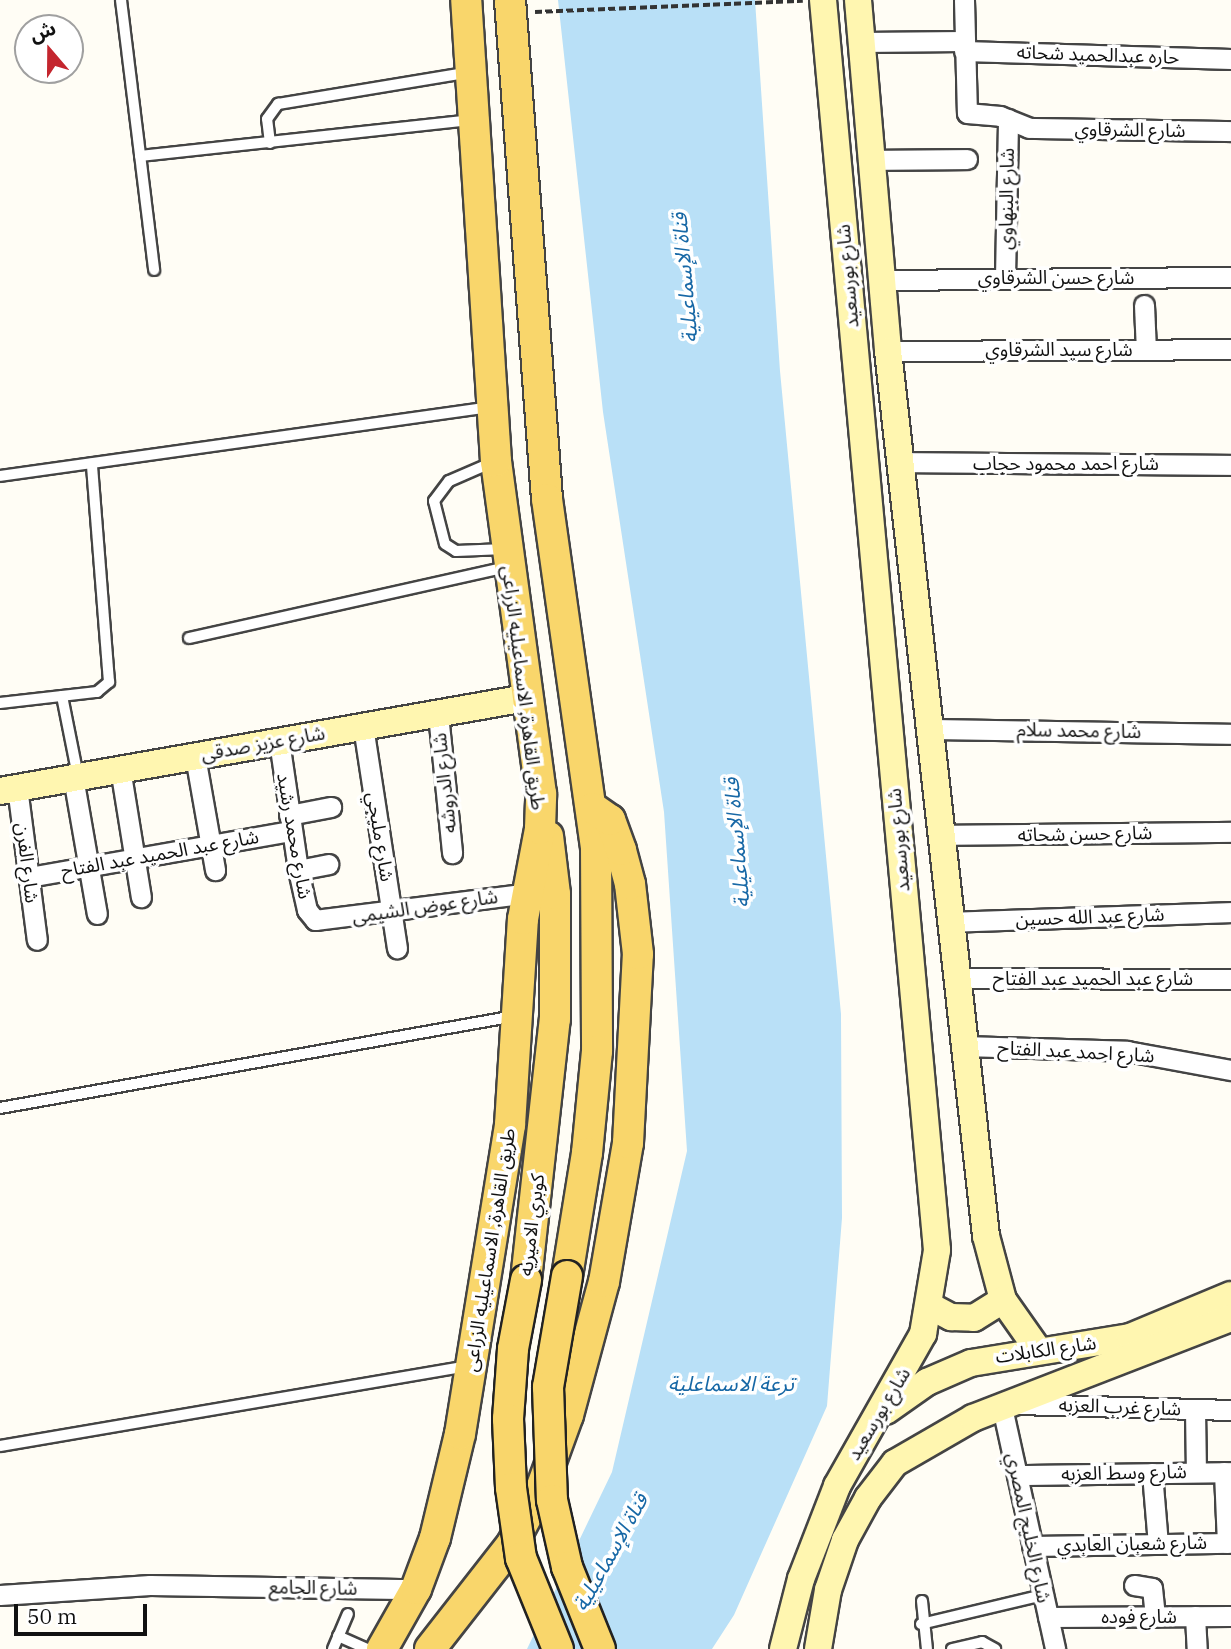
<!DOCTYPE html>
<meta charset="utf-8">
<style>
body{margin:0}
#map{position:relative;width:1231px;height:1649px;overflow:hidden;background:#fffdf5;font-family:"IBM Plex Serif","Noto Sans Arabic",serif}
div>[style]{position:absolute}
[style*='--x']{left:calc(var(--x)*1px);top:calc(var(--y)*1px);width:calc(var(--w)*1px);rotate:calc(var(--a)*1deg)}
.water>*{inset:0;background:#b9e0f7}
.path>*{height:3.5px;margin-top:-1.75px;transform-origin:0;background:repeating-linear-gradient(90deg,#333 0 7px,transparent 0 10.5px)}
.roads{filter:drop-shadow(2px 0 #444) drop-shadow(-2px 0 #444) drop-shadow(0 2px #444) drop-shadow(0 -2px #444)}
.lane>*{height:10px;margin:-5px;padding:0 5px;transform-origin:5px;border-radius:5px;background:#fff}
.street>*{height:19px;margin:-9.5px;padding:0 9.5px;transform-origin:9.5px;border-radius:9.5px;background:#fff}
.secondary>*{height:26px;margin:-13px;padding:0 13px;transform-origin:13px;border-radius:13px;background:#fff6b0}
.primary>*{height:30px;margin:-15px;padding:0 15px;transform-origin:15px;border-radius:15px;background:#f9d66b}
.bridges{filter:drop-shadow(2px 0 #222) drop-shadow(-2px 0 #222) drop-shadow(0 2px #222) drop-shadow(0 -2px #222)}
.primary-bridge>*{height:30px;margin:-15px;padding:0 15px;transform-origin:15px;border-radius:15px;background:#f9d66b}
span{translate:-50% -50%;white-space:nowrap;text-align:center;line-height:1.15;-webkit-text-stroke:7px #fff;paint-order:stroke}
.street-label{font-size:19px;color:#111}
.water-label{font-size:21px;color:#1768a6;font-style:italic}
.north{position:absolute;left:14px;top:14px;width:70px;height:70px;box-sizing:border-box;background:#fff;border:2px solid #a0a0a0;border-radius:50%;rotate:340deg;font-size:19px;font-weight:700;line-height:28px;text-align:center;color:#111}
.north::after{content:'';display:block;margin:auto;width:24px;height:32px;background:#c4262e;clip-path:polygon(50% 0,100% 100%,50% 72%,0 100%)}
.scale{position:absolute;left:14px;top:1604px;width:133px;height:32px;box-sizing:border-box;border:4px solid #111;border-top:0;padding-left:9px;font-size:21px;line-height:24px;white-space:nowrap;color:#111;-webkit-text-stroke:5px #fff;paint-order:stroke}
</style>
<div id="map">
<div class="water">
<div style="clip-path:polygon(558px 0,755px 0,780px 371px,841px 1014px,842px 1218px,827px 1406px,734px 1615px,712px 1649px,527px 1649px,612px 1472px,687px 1151px,664px 812px,603px 412px)"></div>
</div>
<div class="path">
<div style="--x:535;--y:12;--w:268;--a:-2.4"></div>
</div>
<div class="roads">
<div class="lane">
<div style="--x:121;--y:0;--w:272;--a:83"></div>
<div style="--x:270;--y:143;--w:24;--a:-97"></div>
<div style="--x:267;--y:119;--w:19;--a:-54"></div>
<div style="--x:278;--y:104;--w:191;--a:-9.4"></div>
<div style="--x:140;--y:156;--w:332;--a:-6.2"></div>
<div style="--x:493;--y:462;--w:48;--a:156.6"></div>
<div style="--x:449;--y:481;--w:25;--a:127"></div>
<div style="--x:434;--y:501;--w:44;--a:75.7"></div>
<div style="--x:445;--y:544;--w:13;--a:32"></div>
<div style="--x:456;--y:551;--w:49;--a:-2.3"></div>
<div style="--x:0;--y:476;--w:495;--a:-8"></div>
<div style="--x:189;--y:638;--w:326;--a:-12.6"></div>
<div style="--x:62;--y:696;--w:82;--a:78.7"></div>
<div style="--x:0;--y:703;--w:98;--a:-6.5"></div>
<div style="--x:97;--y:692;--w:16;--a:-40"></div>
<div style="--x:109;--y:682;--w:219;--a:-94.5"></div>
<div style="--x:0;--y:1108;--w:523;--a:-10.13"></div>
<div style="--x:0;--y:1446;--w:475;--a:-9.7"></div>
<div style="--x:922;--y:1601;--w:48;--a:84.1"></div>
<div style="--x:921;--y:1624;--w:125;--a:-13.4"></div>
<div style="--x:338;--y:1636;--w:32;--a:24"></div>
<div style="--x:333;--y:1649;--w:38;--a:-67"></div>
<div style="--x:952;--y:1649;--w:31;--a:-13"></div>
<div style="--x:982;--y:1642;--w:15;--a:28"></div>
</div>
<div class="street">
<div style="--x:964;--y:0;--w:113;--a:88.5"></div>
<div style="--x:967;--y:113;--w:33;--a:5"></div>
<div style="--x:1000;--y:116;--w:31;--a:22"></div>
<div style="--x:1029;--y:128;--w:202;--a:0.9"></div>
<div style="--x:861;--y:42;--w:103;--a:-0.6"></div>
<div style="--x:964;--y:51;--w:267;--a:1.7"></div>
<div style="--x:871;--y:160;--w:96;--a:-0.6"></div>
<div style="--x:1005;--y:278;--w:159;--a:-88.9"></div>
<div style="--x:881;--y:280;--w:350;--a:-0.5"></div>
<div style="--x:1144;--y:305;--w:45;--a:87.5"></div>
<div style="--x:888;--y:351;--w:343;--a:-0.3"></div>
<div style="--x:900;--y:462;--w:331;--a:0.5"></div>
<div style="--x:438;--y:714;--w:140;--a:84.2"></div>
<div style="--x:363;--y:726;--w:225;--a:81.3"></div>
<div style="--x:927;--y:729;--w:304;--a:0.9"></div>
<div style="--x:279;--y:741;--w:130;--a:81.6"></div>
<div style="--x:298;--y:870;--w:41;--a:77.3"></div>
<div style="--x:307;--y:910;--w:13;--a:51"></div>
<div style="--x:315;--y:920;--w:215;--a:-7.2"></div>
<div style="--x:195;--y:756;--w:116;--a:80"></div>
<div style="--x:120;--y:768;--w:131;--a:80.8"></div>
<div style="--x:73;--y:777;--w:139;--a:80.1"></div>
<div style="--x:17;--y:787;--w:154;--a:82.6"></div>
<div style="--x:289;--y:815;--w:43;--a:-10.8"></div>
<div style="--x:939;--y:835;--w:292;--a:-0.6"></div>
<div style="--x:298;--y:870;--w:31;--a:-11"></div>
<div style="--x:29;--y:877;--w:266;--a:-10"></div>
<div style="--x:949;--y:922;--w:282;--a:-2"></div>
<div style="--x:955;--y:978;--w:276;--a:0.2"></div>
<div style="--x:963;--y:1046;--w:164;--a:1.7"></div>
<div style="--x:1127;--y:1051;--w:106;--a:10.4"></div>
<div style="--x:1017;--y:1404;--w:214;--a:1.6"></div>
<div style="--x:1002;--y:1407;--w:248;--a:77.6"></div>
<div style="--x:1195;--y:1410;--w:62;--a:89.1"></div>
<div style="--x:1224;--y:1472;--w:71;--a:87.6"></div>
<div style="--x:1152;--y:1473;--w:71;--a:85.2"></div>
<div style="--x:1017;--y:1475;--w:214;--a:-0.8"></div>
<div style="--x:1032;--y:1546;--w:199;--a:-0.9"></div>
<div style="--x:1134;--y:1585;--w:18;--a:9"></div>
<div style="--x:1152;--y:1588;--w:29;--a:84"></div>
<div style="--x:0;--y:1595;--w:150;--a:-3.8"></div>
<div style="--x:150;--y:1585;--w:266;--a:0.9"></div>
<div style="--x:1195;--y:1616;--w:33;--a:87"></div>
<div style="--x:1048;--y:1617;--w:183;--a:-0.3"></div>
</div>
<div class="secondary">
<div style="--x:858;--y:0;--w:352;--a:85.1"></div>
<div style="--x:888;--y:351;--w:890;--a:83.68"></div>
<div style="--x:986;--y:1236;--w:66;--a:75.1"></div>
<div style="--x:1003;--y:1300;--w:62;--a:54.8"></div>
<div style="--x:0;--y:791;--w:534;--a:-10.03"></div>
<div style="--x:930;--y:1306;--w:24;--a:28"></div>
<div style="--x:951;--y:1317;--w:23;--a:2"></div>
<div style="--x:974;--y:1318;--w:34;--a:-32"></div>
<div style="--x:886;--y:1411;--w:50;--a:-35.3"></div>
<div style="--x:927;--y:1382;--w:48;--a:-23.4"></div>
<div style="--x:971;--y:1363;--w:161;--a:-9.3"></div>
<div style="--x:1130;--y:1337;--w:109;--a:-22.6"></div>
<div style="--x:783;--y:1649;--w:72;--a:-75.6"></div>
<div style="--x:801;--y:1579;--w:100;--a:-68.8"></div>
<div style="--x:837;--y:1486;--w:175;--a:-60.5"></div>
<div style="--x:923;--y:1334;--w:85;--a:-80.5"></div>
<div style="--x:937;--y:1250;--w:1255;--a:-95.21"></div>
<div style="--x:818;--y:1649;--w:60;--a:-80.4"></div>
<div style="--x:828;--y:1590;--w:53;--a:-71.2"></div>
<div style="--x:845;--y:1540;--w:48;--a:-61.3"></div>
<div style="--x:868;--y:1498;--w:44;--a:-52.4"></div>
<div style="--x:895;--y:1463;--w:90;--a:-30"></div>
<div style="--x:973;--y:1418;--w:277;--a:-21.2"></div>
</div>
<div class="primary">
<div style="--x:510;--y:0;--w:500;--a:85.76"></div>
<div style="--x:547;--y:499;--w:351;--a:82"></div>
<div style="--x:596;--y:847;--w:204;--a:89.7"></div>
<div style="--x:597;--y:1051;--w:102;--a:95.6"></div>
<div style="--x:587;--y:1153;--w:125;--a:99.2"></div>
<div style="--x:526;--y:1280;--w:263;--a:-83.7"></div>
<div style="--x:555;--y:1019;--w:125;--a:-90"></div>
<div style="--x:555;--y:894;--w:58;--a:-96.9"></div>
<div style="--x:382;--y:1649;--w:69;--a:-60.5"></div>
<div style="--x:416;--y:1589;--w:54;--a:-69.6"></div>
<div style="--x:435;--y:1538;--w:107;--a:-76.5"></div>
<div style="--x:460;--y:1434;--w:313;--a:-80.8"></div>
<div style="--x:510;--y:1125;--w:206;--a:-86.4"></div>
<div style="--x:523;--y:919;--w:92;--a:-79.3"></div>
<div style="--x:540;--y:829;--w:35;--a:-88"></div>
<div style="--x:541;--y:794;--w:336;--a:-97.7"></div>
<div style="--x:496;--y:461;--w:462;--a:-93.7"></div>
<div style="--x:430;--y:1649;--w:133;--a:-52"></div>
<div style="--x:512;--y:1544;--w:62;--a:-62.2"></div>
<div style="--x:541;--y:1489;--w:79;--a:-70"></div>
<div style="--x:568;--y:1415;--w:138;--a:-74.9"></div>
<div style="--x:604;--y:1282;--w:141;--a:-80.2"></div>
<div style="--x:628;--y:1143;--w:189;--a:-87"></div>
<div style="--x:638;--y:954;--w:70;--a:-96.5"></div>
<div style="--x:630;--y:884;--w:35;--a:-105"></div>
<div style="--x:621;--y:850;--w:32;--a:-110"></div>
<div style="--x:610;--y:820;--w:21;--a:-145"></div>
</div>
</div>
<div class="bridges">
<div class="primary-bridge">
<div style="--x:567;--y:1276;--w:113;--a:99.7"></div>
<div style="--x:548;--y:1387;--w:113;--a:88"></div>
<div style="--x:552;--y:1500;--w:69;--a:77.4"></div>
<div style="--x:567;--y:1567;--w:88;--a:68.1"></div>
<div style="--x:526;--y:1280;--w:70;--a:100.7"></div>
<div style="--x:513;--y:1349;--w:70;--a:94.1"></div>
<div style="--x:508;--y:1419;--w:69;--a:87.5"></div>
<div style="--x:511;--y:1488;--w:71;--a:81.9"></div>
<div style="--x:521;--y:1558;--w:98;--a:67.9"></div>
</div>
</div>
<div class="street-label">
<span style="left:1098px;top:55px;rotate:2deg">حاره عبدالحميد شحاته</span>
<span style="left:1130px;top:130px;rotate:1deg">شارع الشرقاوي</span>
<span style="left:1007px;top:199px;rotate:-89deg">شارع البنهاوي</span>
<span style="left:848px;top:276px;rotate:-95deg">شارع بورسعيد</span>
<span style="left:1056px;top:278px">شارع حسن الشرقاوي</span>
<span style="left:1059px;top:350px">شارع سيد الشرقاوي</span>
<span style="left:1066px;top:464px">شارع احمد محمود حجاب</span>
<span style="left:523px;top:688px;rotate:83deg">طريق القاهرة, الاسماعيليه الزراعى</span>
<span style="left:1079px;top:731px;rotate:1deg">شارع محمد سلام</span>
<span style="left:263px;top:744px;rotate:-10deg">شارع عزيز صدقى</span>
<span style="left:445px;top:783px;rotate:-96deg">شارع الدروشه</span>
<span style="left:1085px;top:834px;rotate:-1deg">شارع حسن شحاته</span>
<span style="left:294px;top:836px;rotate:80deg">شارع محمد رشيد</span>
<span style="left:380px;top:837px;rotate:81deg">شارع مليجي</span>
<span style="left:899px;top:840px;rotate:-95deg">شارع بورسعيد</span>
<span style="left:160px;top:854px;rotate:-10deg">شارع عبد الحميد عبد الفتاح</span>
<span style="left:27px;top:863px;rotate:83deg">شارع الفرن</span>
<span style="left:425px;top:907px;rotate:-8deg">شارع عوض الشيمى</span>
<span style="left:1090px;top:917px;rotate:-2deg">شارع عبد الله حسين</span>
<span style="left:1093px;top:979px">شارع عبد الحميد عبد الفتاح</span>
<span style="left:1076px;top:1052px;rotate:3deg">شارع احمد عبد الفتاح</span>
<span style="left:532px;top:1225px;rotate:-83deg">كوبري الاميريه</span>
<span style="left:490px;top:1250px;rotate:-81deg">طريق القاهرة, الاسماعيليه الزراعى</span>
<span style="left:1046px;top:1350px;rotate:-8deg">شارع الكابلات</span>
<span style="left:1120px;top:1407px;rotate:2deg">شارع غرب العزبه</span>
<span style="left:879px;top:1414px;rotate:-59deg">شارع بورسعيد</span>
<span style="left:1124px;top:1473px;rotate:-1deg">شارع وسط العزبه</span>
<span style="left:1028px;top:1528px;rotate:78deg">شارع الخليج المصري</span>
<span style="left:1132px;top:1544px;rotate:-1deg">شارع شعبان العابدي</span>
<span style="left:313px;top:1588px;rotate:1deg">شارع الجامع</span>
<span style="left:1139px;top:1617px">شارع فوده</span>
</div>
<div class="water-label">
<span style="left:684px;top:278px;rotate:-95deg">قناة الإسماعيلية</span>
<span style="left:736px;top:843px;rotate:-95deg">قناة الإسماعيلية</span>
<span style="left:731px;top:1383px">ترعة الاسماعلية</span>
<span style="left:610px;top:1552px;rotate:-61deg">قناة الإسماعيلية</span>
</div>
<div class="north">ش</div>
<div class="scale">50 m</div>
</div>
